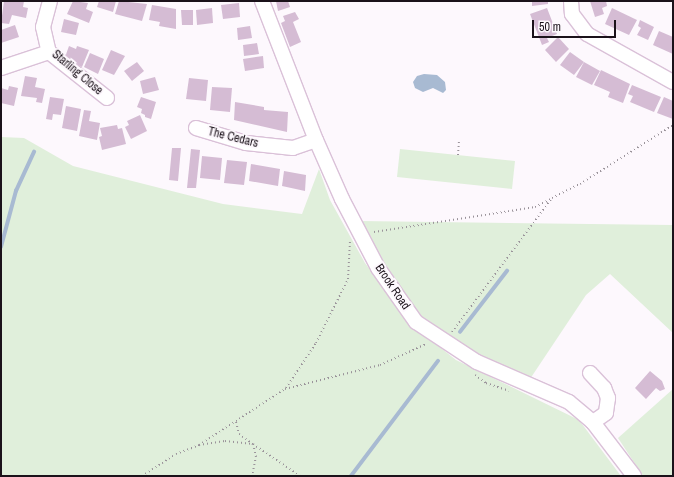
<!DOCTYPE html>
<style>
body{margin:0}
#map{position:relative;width:674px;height:477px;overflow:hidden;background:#fdf8fd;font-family:"Archivo Narrow",sans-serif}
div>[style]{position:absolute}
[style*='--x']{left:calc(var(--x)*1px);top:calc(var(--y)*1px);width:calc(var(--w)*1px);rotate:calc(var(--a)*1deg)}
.green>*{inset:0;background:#e0efdb}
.water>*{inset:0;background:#a8bad2}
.stream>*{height:3.5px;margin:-1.75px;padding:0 1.75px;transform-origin:1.75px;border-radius:1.75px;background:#a8bad2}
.building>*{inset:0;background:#d5bcd4}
.path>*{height:2px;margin-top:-1px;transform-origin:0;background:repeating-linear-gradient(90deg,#9a939a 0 1px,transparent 0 4px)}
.roads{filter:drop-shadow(1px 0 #dac1d8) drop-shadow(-1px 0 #dac1d8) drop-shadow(0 1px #dac1d8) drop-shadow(0 -1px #dac1d8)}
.minor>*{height:14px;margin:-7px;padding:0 7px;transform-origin:7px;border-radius:7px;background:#fff}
span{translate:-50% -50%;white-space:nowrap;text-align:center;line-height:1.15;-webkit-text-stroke:4px #fdf8fd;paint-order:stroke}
.street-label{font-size:12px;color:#1b121a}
.frame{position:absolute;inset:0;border:2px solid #1b121a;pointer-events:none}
.scale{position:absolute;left:532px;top:20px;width:84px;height:18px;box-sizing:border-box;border:2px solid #1b121a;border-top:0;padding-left:5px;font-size:12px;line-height:14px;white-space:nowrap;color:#1b121a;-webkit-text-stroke:3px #fdf8fd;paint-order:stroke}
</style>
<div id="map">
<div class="green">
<div style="clip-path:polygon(1px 137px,24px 138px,73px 166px,223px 204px,302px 214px,319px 169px,330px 200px,365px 263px,412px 325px,456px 360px,579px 420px,621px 476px,1px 476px)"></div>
<div style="clip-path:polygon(400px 149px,515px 161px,512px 189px,397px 177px)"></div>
<div style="clip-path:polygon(360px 221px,673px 225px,673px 333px,610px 274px,586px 295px,530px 379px,482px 358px,443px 334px,414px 311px,381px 262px)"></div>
<div style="clip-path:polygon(673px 389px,673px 476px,643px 476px,618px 438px)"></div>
</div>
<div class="water">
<div style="clip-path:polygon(424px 74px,437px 75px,445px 82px,446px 90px,443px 93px,433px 88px,423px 92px,415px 88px,413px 82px,417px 76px)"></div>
</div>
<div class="stream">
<div style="--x:1;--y:247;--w:58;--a:-75"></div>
<div style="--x:16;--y:191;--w:43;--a:-65.2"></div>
<div style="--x:460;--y:332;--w:77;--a:-52.4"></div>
<div style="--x:351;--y:476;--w:144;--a:-52.9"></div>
</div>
<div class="building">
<div style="clip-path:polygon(4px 1px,24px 1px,23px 7px,28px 8px,26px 18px,12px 15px,9px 24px,1px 23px)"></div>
<div style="clip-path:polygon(73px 1px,88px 3px,86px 9px,93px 12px,89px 23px,67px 14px)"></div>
<div style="clip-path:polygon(99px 1px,116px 1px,113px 12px,97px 7px)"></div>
<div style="clip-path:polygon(119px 1px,147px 4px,142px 21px,115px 14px)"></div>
<div style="clip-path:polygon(276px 1px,288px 1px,290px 7px,278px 11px)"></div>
<div style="clip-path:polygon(532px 1px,548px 1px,548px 4px,532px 6px)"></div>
<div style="clip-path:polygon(590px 1px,606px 1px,607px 6px,602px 8px,604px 14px,595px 17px)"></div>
<div style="clip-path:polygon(239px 3px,240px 17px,223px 19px,221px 5px)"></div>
<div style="clip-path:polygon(152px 5px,176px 9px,176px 29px,159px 26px,160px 22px,149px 20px)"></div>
<div style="clip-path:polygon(212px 8px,213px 23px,197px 25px,196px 10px)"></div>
<div style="clip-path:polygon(547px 8px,557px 34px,547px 38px,549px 42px,542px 45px,530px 14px)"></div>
<div style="clip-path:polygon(612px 8px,637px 20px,629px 35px,605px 24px)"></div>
<div style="clip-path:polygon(181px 10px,193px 10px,193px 25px,182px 25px)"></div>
<div style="clip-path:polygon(295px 12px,299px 19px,293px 22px,301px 42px,290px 47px,281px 23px,285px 21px,283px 16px)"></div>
<div style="clip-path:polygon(64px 19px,79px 23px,76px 35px,61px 32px)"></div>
<div style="clip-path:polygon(640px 20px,654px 27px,648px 40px,637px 35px,641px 28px,638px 26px)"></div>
<div style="clip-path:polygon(15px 25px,19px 37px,1px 43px,1px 30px)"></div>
<div style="clip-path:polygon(250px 26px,252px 38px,238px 40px,237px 28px)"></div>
<div style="clip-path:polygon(659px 31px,673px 37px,673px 54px,653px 45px)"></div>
<div style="clip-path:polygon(558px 37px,569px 49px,556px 62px,545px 50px)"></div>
<div style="clip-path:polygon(257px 43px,259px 54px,244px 56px,243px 45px)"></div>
<div style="clip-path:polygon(69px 46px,76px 49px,77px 46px,89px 50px,82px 67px,64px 60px)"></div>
<div style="clip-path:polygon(111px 50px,125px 56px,114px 75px,102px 70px)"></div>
<div style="clip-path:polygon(570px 52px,584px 62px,574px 75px,560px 65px)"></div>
<div style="clip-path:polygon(90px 53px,104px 59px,98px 74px,84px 67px)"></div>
<div style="clip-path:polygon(263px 56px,264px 68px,245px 71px,243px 59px)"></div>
<div style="clip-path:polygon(137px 62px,144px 71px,132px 81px,124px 71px)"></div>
<div style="clip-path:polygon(584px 62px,600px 71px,592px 85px,576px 77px)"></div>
<div style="clip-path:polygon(601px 70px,630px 84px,623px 103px,608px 97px,610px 92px,594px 85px)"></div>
<div style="clip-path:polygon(25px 76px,37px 78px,35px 87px,45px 89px,42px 103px,36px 102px,37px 98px,21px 96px)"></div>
<div style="clip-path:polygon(155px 77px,159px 90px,143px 94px,140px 81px)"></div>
<div style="clip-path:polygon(189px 78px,208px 80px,206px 101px,186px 99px)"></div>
<div style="clip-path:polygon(632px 85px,661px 97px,654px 112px,630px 102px,633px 96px,628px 94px)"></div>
<div style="clip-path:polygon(9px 86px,18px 88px,14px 106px,1px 103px,1px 88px,8px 90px)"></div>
<div style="clip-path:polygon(212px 87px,232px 88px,230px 112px,210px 110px)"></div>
<div style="clip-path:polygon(50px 97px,64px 99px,61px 115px,53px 114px,52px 120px,46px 119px)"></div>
<div style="clip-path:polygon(141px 97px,156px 102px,151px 119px,145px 117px,145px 115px,141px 113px,142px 109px,137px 107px)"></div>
<div style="clip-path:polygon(664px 97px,673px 101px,673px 119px,657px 113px)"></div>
<div style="clip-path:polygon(235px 102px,264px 107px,264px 110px,288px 112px,287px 132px,234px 120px)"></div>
<div style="clip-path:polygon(66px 106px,81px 109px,77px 131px,62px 128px)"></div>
<div style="clip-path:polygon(84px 110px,91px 111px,89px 121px,100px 123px,97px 140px,79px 136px)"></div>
<div style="clip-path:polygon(140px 115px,147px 131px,131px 139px,125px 127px,129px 125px,127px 121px)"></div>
<div style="clip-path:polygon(117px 125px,118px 129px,122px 128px,126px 144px,102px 150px,99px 137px,102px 136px,100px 128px)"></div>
<div style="clip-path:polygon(172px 148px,181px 148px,178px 181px,169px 180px)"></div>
<div style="clip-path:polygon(191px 149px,200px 150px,196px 188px,187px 188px)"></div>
<div style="clip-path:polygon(202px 156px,222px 158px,220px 180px,200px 178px)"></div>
<div style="clip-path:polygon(227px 160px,247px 162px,244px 185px,224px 183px)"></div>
<div style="clip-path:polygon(251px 164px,280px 169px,278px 186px,249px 181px)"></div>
<div style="clip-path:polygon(284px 171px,306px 175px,305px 191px,282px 186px)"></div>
<div style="clip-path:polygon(650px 371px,662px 381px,665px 389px,660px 391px,656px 388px,646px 399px,635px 388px)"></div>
</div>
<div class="path">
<div style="--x:458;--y:155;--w:16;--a:-86"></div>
<div style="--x:374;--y:232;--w:163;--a:-8.8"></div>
<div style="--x:535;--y:207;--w:18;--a:-27"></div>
<div style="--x:452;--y:332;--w:167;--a:-53.3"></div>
<div style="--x:552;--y:198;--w:31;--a:-27"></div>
<div style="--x:580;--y:184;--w:110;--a:-32.4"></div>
<div style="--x:475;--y:375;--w:14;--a:36"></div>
<div style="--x:486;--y:383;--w:24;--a:19"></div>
<div style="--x:286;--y:388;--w:54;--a:-56.3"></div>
<div style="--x:316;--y:343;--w:72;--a:-63.4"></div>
<div style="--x:348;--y:279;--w:38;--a:-87"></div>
<div style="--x:236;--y:422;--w:12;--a:76"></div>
<div style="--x:239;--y:434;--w:17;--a:36"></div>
<div style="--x:253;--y:444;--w:12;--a:76"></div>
<div style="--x:256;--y:456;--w:20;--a:101"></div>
<div style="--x:199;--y:445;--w:103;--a:-33.1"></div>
<div style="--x:285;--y:389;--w:98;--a:-14.2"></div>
<div style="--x:380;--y:365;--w:51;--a:-24.5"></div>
<div style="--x:142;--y:476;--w:40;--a:-32.9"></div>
<div style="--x:176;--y:454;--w:25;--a:-21"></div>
<div style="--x:199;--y:445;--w:26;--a:-9"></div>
<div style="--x:225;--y:441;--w:28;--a:6"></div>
<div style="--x:253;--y:444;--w:57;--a:34.2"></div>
</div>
<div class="roads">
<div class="minor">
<div style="--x:50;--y:1;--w:27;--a:105"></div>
<div style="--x:43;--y:27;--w:26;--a:77"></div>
<div style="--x:49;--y:52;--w:74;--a:38.4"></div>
<div style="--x:262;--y:1;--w:149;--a:68.8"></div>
<div style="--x:316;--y:140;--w:64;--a:66.2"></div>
<div style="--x:342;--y:199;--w:78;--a:62.4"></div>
<div style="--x:378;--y:268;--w:66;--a:54.9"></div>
<div style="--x:416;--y:322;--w:73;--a:33.3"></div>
<div style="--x:477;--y:362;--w:100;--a:23.5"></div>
<div style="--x:569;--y:402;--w:30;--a:40"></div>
<div style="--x:592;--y:421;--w:69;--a:52.6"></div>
<div style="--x:571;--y:1;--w:13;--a:86"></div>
<div style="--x:572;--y:14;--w:25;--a:53"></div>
<div style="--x:587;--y:34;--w:98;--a:29.2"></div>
<div style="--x:1;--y:68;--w:51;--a:-18.4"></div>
<div style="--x:196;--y:128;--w:52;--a:16.7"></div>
<div style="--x:246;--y:143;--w:47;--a:6.1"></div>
<div style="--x:293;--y:148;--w:24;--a:-19"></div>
<div style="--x:590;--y:373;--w:21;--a:47"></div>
<div style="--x:604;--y:388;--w:11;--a:68"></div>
<div style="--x:608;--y:398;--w:15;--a:98"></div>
<div style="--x:606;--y:413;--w:16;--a:145"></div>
</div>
</div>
<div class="street-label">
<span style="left:77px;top:73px;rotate:40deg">Starling Close</span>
<span style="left:233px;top:138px;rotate:14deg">The Cedars</span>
<span style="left:392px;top:287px;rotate:56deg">Brook Road</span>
</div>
<div class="frame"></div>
<div class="scale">50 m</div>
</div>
